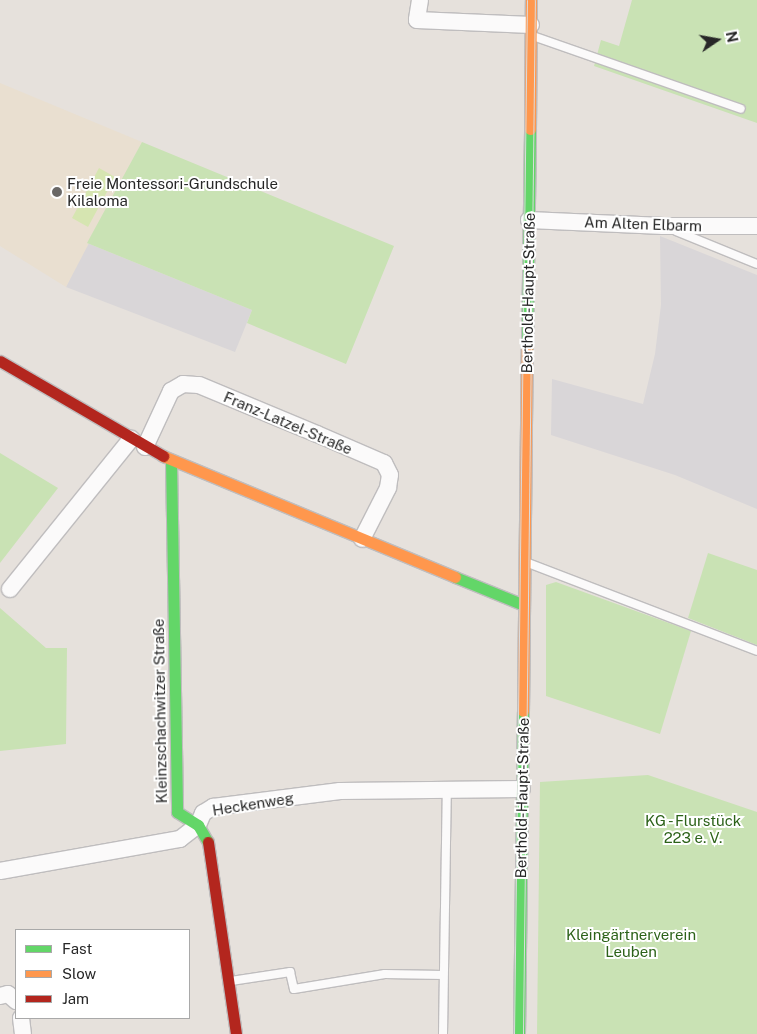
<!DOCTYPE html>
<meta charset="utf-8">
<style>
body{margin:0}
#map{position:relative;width:757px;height:1034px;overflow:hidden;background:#e6e1dc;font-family:"Public Sans",sans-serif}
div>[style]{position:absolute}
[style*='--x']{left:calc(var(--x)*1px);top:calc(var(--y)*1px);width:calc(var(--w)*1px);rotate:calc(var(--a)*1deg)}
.industrial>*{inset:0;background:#d9d6d8}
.education>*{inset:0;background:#e9dfd0}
.green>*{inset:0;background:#c9e2b4}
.pitch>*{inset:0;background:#d6e5b1}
.roads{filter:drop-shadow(1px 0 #bfbdbe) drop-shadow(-1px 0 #bfbdbe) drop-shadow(0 1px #bfbdbe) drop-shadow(0 -1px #bfbdbe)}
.lane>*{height:8px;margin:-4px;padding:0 4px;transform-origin:4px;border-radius:4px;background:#fbfafa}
.street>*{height:16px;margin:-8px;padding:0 8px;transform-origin:8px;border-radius:8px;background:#fbfafa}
.fast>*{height:11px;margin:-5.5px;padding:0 5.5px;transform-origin:5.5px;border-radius:5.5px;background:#63d668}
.slow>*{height:11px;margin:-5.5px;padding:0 5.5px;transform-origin:5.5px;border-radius:5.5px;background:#ff974d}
.jam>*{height:11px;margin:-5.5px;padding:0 5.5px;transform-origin:5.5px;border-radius:5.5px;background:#b3261e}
.tram>*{height:1px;margin:-0.5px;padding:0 0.5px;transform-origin:0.5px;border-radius:0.5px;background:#dcdcdd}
.dots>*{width:14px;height:14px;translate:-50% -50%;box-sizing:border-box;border:2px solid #fff;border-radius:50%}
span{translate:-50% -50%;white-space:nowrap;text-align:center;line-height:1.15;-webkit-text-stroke:4px #fff;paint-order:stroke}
.poi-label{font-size:15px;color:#272727}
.left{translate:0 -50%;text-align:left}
.street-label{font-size:15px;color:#272727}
.park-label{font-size:15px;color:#2c6219}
.legend{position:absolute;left:15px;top:929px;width:175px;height:90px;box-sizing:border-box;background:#fff;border:1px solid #a9a9a9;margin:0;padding:6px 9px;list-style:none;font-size:15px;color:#272727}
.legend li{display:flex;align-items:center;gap:10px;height:25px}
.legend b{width:25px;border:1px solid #a9a9a9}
.north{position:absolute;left:692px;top:15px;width:50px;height:50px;-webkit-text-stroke:4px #fff;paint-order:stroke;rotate:78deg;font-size:14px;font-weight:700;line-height:20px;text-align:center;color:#272727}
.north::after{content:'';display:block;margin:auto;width:18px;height:22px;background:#272727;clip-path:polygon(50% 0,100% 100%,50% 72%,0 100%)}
</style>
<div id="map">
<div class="industrial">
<div style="clip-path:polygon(660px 236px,757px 275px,757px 509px,675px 475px,551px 435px,552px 379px,643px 404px,655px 354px,661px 305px)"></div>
<div style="clip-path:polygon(87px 243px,252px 310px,235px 352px,66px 287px)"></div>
</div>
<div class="education">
<div style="clip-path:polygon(0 83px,142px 142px,66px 287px,0 246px)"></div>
</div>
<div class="green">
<div style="clip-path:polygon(632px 0,757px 0,757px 123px,594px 66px,601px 40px,619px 46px)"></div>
<div style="clip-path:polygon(142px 142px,394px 246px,346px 364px,247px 323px,252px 310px,87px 243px)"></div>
<div style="clip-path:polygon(0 453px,58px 488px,0 563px)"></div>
<div style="clip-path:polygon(708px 553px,757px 570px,757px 645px,688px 618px)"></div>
<div style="clip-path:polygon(556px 582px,691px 631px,660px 734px,546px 696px,546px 585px)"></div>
<div style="clip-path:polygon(0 608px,46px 648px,67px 648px,66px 744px,0 751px)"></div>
<div style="clip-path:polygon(648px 775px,757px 812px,757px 1034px,537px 1034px,540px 782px)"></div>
</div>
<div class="pitch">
<div style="clip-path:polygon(99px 168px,115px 177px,88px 227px,72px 218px)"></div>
</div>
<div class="roads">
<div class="lane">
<div style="--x:533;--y:36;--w:220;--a:19.3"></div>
<div style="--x:676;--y:231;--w:87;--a:22.2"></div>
<div style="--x:528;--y:563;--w:245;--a:21"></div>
<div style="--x:231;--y:981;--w:60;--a:-8.7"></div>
<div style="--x:290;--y:972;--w:17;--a:77"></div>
<div style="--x:294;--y:989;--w:92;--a:-9.4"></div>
<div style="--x:385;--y:974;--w:58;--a:1"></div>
<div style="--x:443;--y:1034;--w:245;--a:-89.1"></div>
</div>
<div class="street">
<div style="--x:420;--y:0;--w:20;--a:99"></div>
<div style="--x:417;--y:20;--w:114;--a:2.5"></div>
<div style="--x:529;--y:220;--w:134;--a:2.6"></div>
<div style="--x:663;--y:226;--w:94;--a:0"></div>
<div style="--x:145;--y:447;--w:62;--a:-65.1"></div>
<div style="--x:171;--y:391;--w:14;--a:-30"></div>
<div style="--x:183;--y:384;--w:16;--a:4"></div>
<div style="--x:199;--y:385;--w:128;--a:22.6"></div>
<div style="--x:317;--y:434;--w:73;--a:23.4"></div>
<div style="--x:384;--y:463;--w:13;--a:63"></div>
<div style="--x:390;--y:475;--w:13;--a:99"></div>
<div style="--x:388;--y:488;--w:57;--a:117"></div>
<div style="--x:10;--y:589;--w:193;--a:-51.1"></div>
<div style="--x:0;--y:871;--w:183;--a:-10.1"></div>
<div style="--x:180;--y:839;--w:23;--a:-38"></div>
<div style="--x:198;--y:825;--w:13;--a:-67"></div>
<div style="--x:203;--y:813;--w:12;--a:-31"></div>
<div style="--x:213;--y:807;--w:128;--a:-7.2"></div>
<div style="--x:340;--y:791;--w:182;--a:-0.6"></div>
<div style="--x:0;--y:996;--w:8;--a:-14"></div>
<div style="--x:8;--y:994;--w:11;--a:41"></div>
<div style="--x:21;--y:1018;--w:16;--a:83"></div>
</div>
<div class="fast">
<div style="--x:527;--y:347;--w:218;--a:-89.2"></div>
<div style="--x:171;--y:461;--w:351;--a:89"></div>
<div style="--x:177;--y:812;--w:25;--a:32"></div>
<div style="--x:198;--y:825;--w:20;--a:60"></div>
<div style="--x:455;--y:577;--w:74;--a:22.1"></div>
<div style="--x:519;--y:1034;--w:323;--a:-89.3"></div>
</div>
<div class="slow">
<div style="--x:530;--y:129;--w:129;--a:-89.6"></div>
<div style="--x:163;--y:456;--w:316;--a:22.5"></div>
<div style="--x:523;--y:711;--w:364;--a:-89.4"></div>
</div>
<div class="jam">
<div style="--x:0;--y:361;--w:189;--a:30.2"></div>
<div style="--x:208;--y:842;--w:194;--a:81.7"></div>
</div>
</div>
<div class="tram">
<div style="--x:514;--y:1034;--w:1034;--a:-89.28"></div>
<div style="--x:523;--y:1034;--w:1034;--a:-89.34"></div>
</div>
<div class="dots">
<div style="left:57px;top:192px;background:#6a6866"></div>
</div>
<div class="poi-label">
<span class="left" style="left:67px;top:192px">Freie Montessori-Grundschule<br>Kilaloma</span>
</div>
<div class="street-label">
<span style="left:643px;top:224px;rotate:2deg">Am Alten Elbarm</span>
<span style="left:528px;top:293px;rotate:-89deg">Berthold-Haupt-Straße</span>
<span style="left:288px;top:423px;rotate:23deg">Franz-Latzel-Straße</span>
<span style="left:160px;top:711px;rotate:-91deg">Kleinzschachwitzer Straße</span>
<span style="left:522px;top:798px;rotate:-89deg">Berthold-Haupt-Straße</span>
<span style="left:253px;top:804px;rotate:-9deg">Heckenweg</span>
</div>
<div class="park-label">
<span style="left:693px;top:829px">KG - Flurstück<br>223 e. V.</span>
<span style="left:631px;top:943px">Kleingärtnerverein<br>Leuben</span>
</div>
<ul class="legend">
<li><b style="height:6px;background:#63d668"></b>Fast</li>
<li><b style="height:6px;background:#ff974d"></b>Slow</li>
<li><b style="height:6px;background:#b3261e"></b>Jam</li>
</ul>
<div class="north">N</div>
</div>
